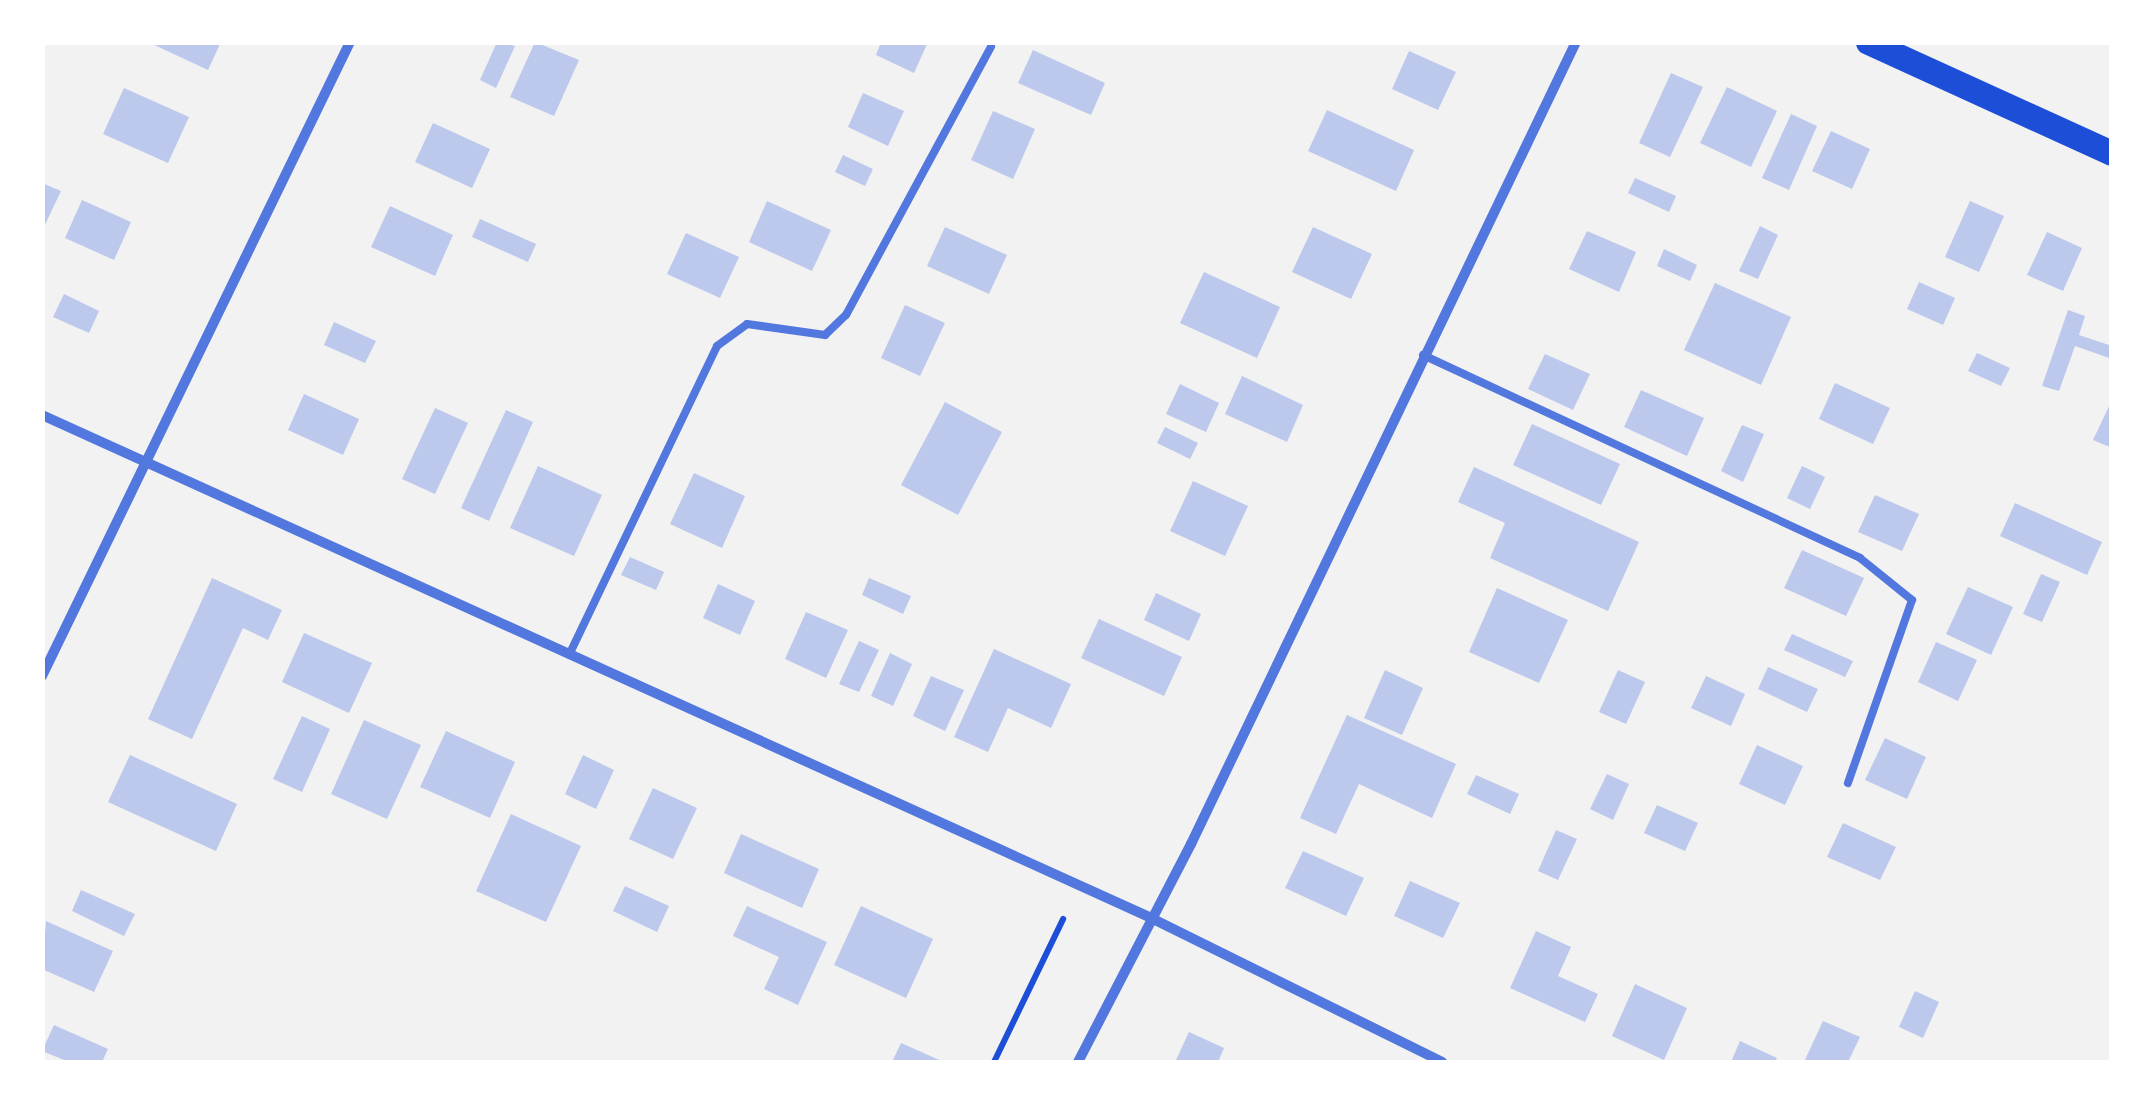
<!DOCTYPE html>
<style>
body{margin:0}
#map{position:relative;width:2154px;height:1105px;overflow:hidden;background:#f2f2f2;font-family:"PT Sans",sans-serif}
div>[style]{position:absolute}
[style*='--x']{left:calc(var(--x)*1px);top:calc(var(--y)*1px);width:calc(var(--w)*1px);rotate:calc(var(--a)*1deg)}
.building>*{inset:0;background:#bdc9ec}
.path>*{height:6px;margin:-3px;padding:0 3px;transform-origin:3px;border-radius:3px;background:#1d4ed8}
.service>*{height:8px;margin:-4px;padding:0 4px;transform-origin:4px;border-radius:4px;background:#5277de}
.minor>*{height:10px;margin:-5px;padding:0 5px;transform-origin:5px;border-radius:5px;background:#5277de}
.primary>*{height:25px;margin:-12.5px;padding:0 12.5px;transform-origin:12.5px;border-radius:12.5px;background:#1d4ed8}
span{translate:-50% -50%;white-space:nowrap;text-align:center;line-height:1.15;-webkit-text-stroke:9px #fff;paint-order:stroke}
.frame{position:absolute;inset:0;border:45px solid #fff;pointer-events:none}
</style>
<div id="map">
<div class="building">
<div style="clip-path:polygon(148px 42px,221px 42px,208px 70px)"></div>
<div style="clip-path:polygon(497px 42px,515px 46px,496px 88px,480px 80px)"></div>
<div style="clip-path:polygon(535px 42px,579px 60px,554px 116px,510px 97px)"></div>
<div style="clip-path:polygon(881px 42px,928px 42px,914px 73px,876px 55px)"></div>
<div style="clip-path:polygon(1033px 50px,1105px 83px,1091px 115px,1018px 83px)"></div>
<div style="clip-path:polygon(1409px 51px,1456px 72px,1438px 110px,1392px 89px)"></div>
<div style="clip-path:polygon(1671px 73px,1703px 87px,1670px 157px,1639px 143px)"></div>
<div style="clip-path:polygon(1727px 87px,1777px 111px,1751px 167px,1700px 143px)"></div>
<div style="clip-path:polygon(124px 88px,189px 117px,168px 163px,103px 134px)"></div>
<div style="clip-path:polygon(863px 93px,904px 111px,888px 146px,848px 127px)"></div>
<div style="clip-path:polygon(1327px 110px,1414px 150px,1396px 191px,1308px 151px)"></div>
<div style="clip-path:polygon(993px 111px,1035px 129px,1013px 179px,971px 160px)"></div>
<div style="clip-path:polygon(1791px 114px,1817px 126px,1789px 190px,1762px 178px)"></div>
<div style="clip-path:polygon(433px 123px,490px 149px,472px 188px,415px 162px)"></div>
<div style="clip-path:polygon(1831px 131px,1870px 149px,1852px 189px,1812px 171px)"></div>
<div style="clip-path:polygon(843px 155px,873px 169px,865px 186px,835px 172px)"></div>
<div style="clip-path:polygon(1635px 178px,1676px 196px,1669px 212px,1628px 193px)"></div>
<div style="clip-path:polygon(42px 183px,61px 191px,42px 231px)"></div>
<div style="clip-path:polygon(82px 200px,131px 222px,114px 260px,65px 238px)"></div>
<div style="clip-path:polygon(767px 201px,831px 230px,812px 271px,749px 242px)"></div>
<div style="clip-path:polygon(1970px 201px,2004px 216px,1979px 272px,1945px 257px)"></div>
<div style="clip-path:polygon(390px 206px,453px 235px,435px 276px,371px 247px)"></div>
<div style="clip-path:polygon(480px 219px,536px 244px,528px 262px,472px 237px)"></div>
<div style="clip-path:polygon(1760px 226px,1778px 235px,1758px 279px,1739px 271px)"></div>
<div style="clip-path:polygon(945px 227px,1007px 255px,989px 294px,927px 266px)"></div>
<div style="clip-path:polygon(1313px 227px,1372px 254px,1351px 299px,1292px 272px)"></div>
<div style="clip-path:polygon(1587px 231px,1636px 252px,1619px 292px,1569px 269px)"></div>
<div style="clip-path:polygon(2047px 232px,2082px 248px,2063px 291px,2027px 275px)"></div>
<div style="clip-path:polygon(686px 233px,739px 257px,720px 298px,667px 274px)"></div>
<div style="clip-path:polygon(1664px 249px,1697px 265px,1690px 281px,1657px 266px)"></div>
<div style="clip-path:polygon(1204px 272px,1280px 307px,1257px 358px,1180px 323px)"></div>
<div style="clip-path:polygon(1919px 282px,1955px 298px,1943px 325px,1907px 309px)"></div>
<div style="clip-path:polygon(1715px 283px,1791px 317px,1761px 385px,1684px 350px)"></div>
<div style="clip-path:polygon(64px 294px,99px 311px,89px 333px,53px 317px)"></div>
<div style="clip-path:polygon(905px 305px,945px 323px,920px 376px,881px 358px)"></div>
<div style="clip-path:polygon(2068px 310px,2085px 316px,2079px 335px,2112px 346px,2112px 359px,2075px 346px,2059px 391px,2042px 386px)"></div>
<div style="clip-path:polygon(334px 322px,376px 341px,365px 363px,324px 345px)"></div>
<div style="clip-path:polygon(1977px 353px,2010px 368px,2001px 386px,1968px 371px)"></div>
<div style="clip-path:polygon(1545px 354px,1590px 374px,1573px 410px,1528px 389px)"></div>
<div style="clip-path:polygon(1242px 376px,1303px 405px,1287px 442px,1225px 414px)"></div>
<div style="clip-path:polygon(1835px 383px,1890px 408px,1873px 444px,1819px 419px)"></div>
<div style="clip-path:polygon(1180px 384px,1219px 403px,1206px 432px,1166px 414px)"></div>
<div style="clip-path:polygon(1641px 390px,1704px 418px,1687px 456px,1624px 427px)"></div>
<div style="clip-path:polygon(304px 394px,359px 419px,343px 455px,288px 430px)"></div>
<div style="clip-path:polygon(2112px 400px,2112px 448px,2093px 440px)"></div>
<div style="clip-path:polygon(945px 402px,1002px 432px,958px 515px,901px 485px)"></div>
<div style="clip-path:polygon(435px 408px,468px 423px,435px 494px,402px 479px)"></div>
<div style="clip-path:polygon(506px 410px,533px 422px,489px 521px,461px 508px)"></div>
<div style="clip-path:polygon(1532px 424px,1620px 464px,1601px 505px,1513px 465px)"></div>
<div style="clip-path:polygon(1742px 425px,1764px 434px,1743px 482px,1721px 471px)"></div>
<div style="clip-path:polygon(1165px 427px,1198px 443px,1190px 459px,1157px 443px)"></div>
<div style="clip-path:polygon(538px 466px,602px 495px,574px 556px,510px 528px)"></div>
<div style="clip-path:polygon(1802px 466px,1825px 477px,1810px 509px,1787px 498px)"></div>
<div style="clip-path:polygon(1474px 467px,1639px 542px,1608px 611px,1490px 558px,1505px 523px,1458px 502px)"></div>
<div style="clip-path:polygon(694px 473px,745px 496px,722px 548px,670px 524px)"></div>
<div style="clip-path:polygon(1193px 481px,1248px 506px,1225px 556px,1170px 531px)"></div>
<div style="clip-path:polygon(1875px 495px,1919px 514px,1902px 551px,1858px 532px)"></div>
<div style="clip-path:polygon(2015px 503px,2102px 542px,2087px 575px,2000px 536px)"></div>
<div style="clip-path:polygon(1802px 550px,1864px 578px,1846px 616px,1784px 588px)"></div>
<div style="clip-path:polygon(630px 557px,664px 572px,656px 590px,621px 575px)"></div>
<div style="clip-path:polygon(2041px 574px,2060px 582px,2042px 622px,2023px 614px)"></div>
<div style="clip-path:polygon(212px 578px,282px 610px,268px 640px,243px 628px,192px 739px,148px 719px)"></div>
<div style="clip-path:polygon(869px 578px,911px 596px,903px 614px,862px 595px)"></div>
<div style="clip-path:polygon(718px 584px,755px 601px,740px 635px,703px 618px)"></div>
<div style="clip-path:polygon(1968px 587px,2013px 607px,1991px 655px,1946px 634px)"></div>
<div style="clip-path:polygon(1497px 588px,1568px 620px,1539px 683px,1469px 652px)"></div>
<div style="clip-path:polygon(1156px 593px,1201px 614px,1189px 641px,1144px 620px)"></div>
<div style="clip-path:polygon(806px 612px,848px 630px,826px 678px,785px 659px)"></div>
<div style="clip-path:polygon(1099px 619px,1182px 657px,1164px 696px,1081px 658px)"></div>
<div style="clip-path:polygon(304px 633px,372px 663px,349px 713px,282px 682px)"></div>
<div style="clip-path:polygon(1792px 634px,1853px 661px,1845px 677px,1784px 650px)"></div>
<div style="clip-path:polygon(859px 641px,879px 650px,859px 692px,839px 684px)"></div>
<div style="clip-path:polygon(1936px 642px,1977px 660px,1958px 701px,1918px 682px)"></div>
<div style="clip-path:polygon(994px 649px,1071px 684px,1051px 728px,1008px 708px,988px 752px,954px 737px)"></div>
<div style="clip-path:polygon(890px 653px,912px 664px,893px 706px,871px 696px)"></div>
<div style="clip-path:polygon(1768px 667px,1818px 689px,1807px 712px,1758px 689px)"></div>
<div style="clip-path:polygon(1385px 670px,1423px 688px,1402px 735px,1364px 718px)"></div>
<div style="clip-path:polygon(1618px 670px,1645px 682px,1626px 724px,1599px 712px)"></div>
<div style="clip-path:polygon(931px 676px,964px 690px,945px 731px,913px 716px)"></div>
<div style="clip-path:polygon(1706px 676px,1745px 694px,1731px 726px,1691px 708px)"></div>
<div style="clip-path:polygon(1347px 715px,1456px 764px,1432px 818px,1359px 784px,1336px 834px,1300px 818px)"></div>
<div style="clip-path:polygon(302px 716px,330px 729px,302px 792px,273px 779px)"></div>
<div style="clip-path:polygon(364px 720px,421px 745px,387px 819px,331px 794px)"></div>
<div style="clip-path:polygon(446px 731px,515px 762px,490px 818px,420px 787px)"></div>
<div style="clip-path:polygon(1885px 738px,1926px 757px,1907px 799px,1865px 780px)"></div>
<div style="clip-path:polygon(1757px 745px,1803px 766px,1785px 805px,1739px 784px)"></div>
<div style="clip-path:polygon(130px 755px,237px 804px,216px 851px,108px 802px)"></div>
<div style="clip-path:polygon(583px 755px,614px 770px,596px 809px,565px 794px)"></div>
<div style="clip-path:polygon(1607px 774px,1629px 784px,1613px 820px,1590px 809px)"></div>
<div style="clip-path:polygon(1476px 775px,1519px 794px,1510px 814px,1467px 794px)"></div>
<div style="clip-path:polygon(653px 788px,697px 808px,673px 859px,629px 839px)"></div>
<div style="clip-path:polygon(1657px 805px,1698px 823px,1685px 851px,1644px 833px)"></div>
<div style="clip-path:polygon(511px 814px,581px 846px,546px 922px,476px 891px)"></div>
<div style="clip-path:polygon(1843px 823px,1896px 847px,1880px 880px,1827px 857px)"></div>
<div style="clip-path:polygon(1556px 830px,1577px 839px,1558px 880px,1538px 871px)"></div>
<div style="clip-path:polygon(741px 834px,819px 869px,802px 908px,724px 873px)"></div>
<div style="clip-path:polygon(1303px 851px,1364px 878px,1346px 916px,1285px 888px)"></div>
<div style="clip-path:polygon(1410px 881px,1460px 903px,1443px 938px,1394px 916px)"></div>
<div style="clip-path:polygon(625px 886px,669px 906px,657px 932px,613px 911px)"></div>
<div style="clip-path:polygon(81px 890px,135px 914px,124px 936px,72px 911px)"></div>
<div style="clip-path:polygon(747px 906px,827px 942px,798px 1005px,764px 989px,779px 957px,733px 936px)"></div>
<div style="clip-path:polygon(861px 906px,933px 939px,906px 998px,834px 965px)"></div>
<div style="clip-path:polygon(46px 921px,113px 951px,94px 992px,42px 969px)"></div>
<div style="clip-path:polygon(1536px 931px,1571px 947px,1558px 976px,1598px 994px,1585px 1022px,1510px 988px)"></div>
<div style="clip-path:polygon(1635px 984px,1687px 1008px,1664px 1060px,1612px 1036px)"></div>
<div style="clip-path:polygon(1915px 991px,1939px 1002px,1923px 1038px,1899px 1027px)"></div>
<div style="clip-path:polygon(1823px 1021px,1860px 1037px,1848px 1062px,1804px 1062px)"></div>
<div style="clip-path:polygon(54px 1025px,108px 1049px,102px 1062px,69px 1062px,42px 1051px)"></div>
<div style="clip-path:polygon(1189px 1032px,1224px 1048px,1218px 1062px,1175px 1062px)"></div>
<div style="clip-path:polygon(1740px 1041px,1777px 1058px,1775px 1062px,1731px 1062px)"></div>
<div style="clip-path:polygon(901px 1043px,944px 1062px,892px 1062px)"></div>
</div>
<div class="path">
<div style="--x:994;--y:1062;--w:159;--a:-64.2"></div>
</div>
<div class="service">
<div style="--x:1423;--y:355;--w:482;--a:24.9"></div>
<div style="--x:1860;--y:558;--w:67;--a:38.9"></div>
<div style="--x:1912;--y:600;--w:194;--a:109.3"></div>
<div style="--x:570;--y:653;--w:340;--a:-64.4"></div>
<div style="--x:717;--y:346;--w:37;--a:-36"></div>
<div style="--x:747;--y:324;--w:79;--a:8"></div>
<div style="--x:825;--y:335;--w:29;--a:-44"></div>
<div style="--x:846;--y:315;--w:305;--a:-61.6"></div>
</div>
<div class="minor">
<div style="--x:42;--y:415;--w:1216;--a:24.39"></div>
<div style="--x:1149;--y:917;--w:327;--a:26.3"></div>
<div style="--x:42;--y:676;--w:705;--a:-64.09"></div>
<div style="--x:1078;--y:1062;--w:246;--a:-62.6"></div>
<div style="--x:1191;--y:844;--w:890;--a:-64.36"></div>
</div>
<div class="primary">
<div style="--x:1868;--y:42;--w:268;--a:24.5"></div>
</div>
<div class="frame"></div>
</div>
